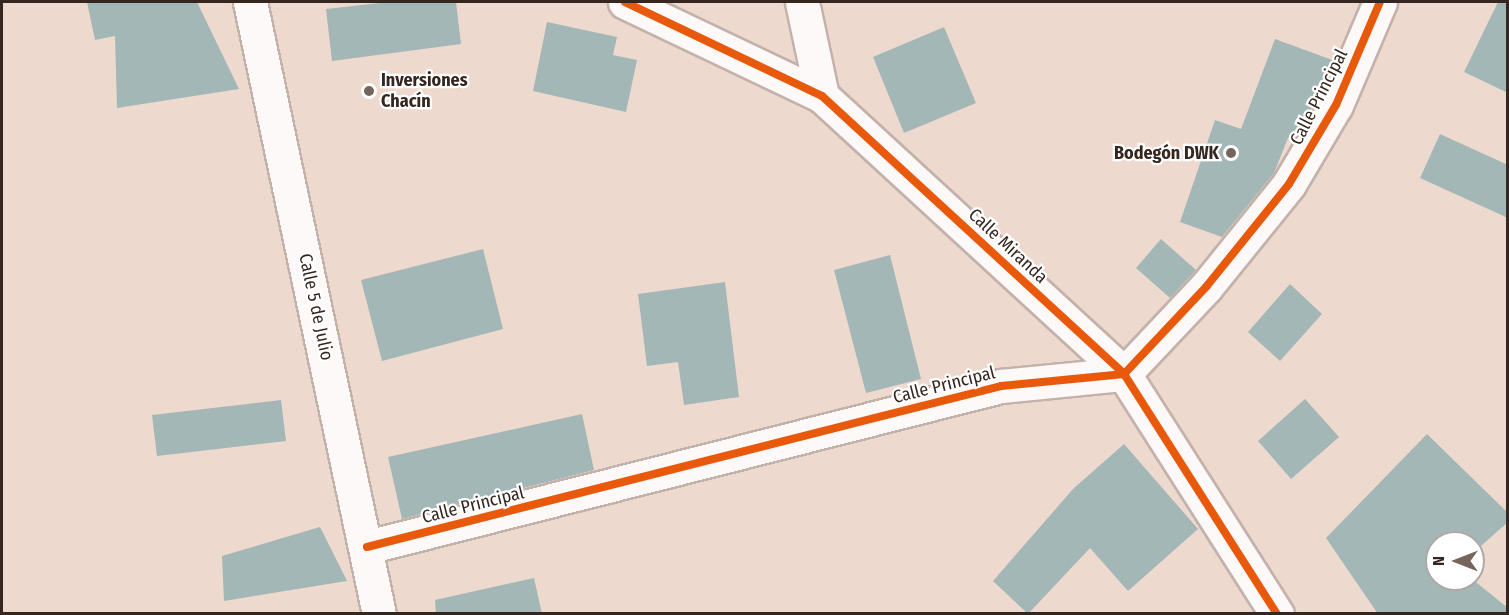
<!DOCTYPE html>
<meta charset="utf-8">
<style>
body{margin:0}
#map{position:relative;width:1509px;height:615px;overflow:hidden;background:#eed9cf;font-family:"Fira Sans Condensed",sans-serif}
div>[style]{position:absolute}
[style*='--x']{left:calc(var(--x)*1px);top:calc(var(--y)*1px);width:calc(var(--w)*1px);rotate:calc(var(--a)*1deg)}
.building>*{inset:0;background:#a4b7b7}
.roads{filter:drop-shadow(2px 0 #c3b2aa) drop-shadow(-2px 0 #c3b2aa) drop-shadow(0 2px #c3b2aa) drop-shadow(0 -2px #c3b2aa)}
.street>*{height:33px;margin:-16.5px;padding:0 16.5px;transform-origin:16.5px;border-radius:16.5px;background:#fcf9f8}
.cycleway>*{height:8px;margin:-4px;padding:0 4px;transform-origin:4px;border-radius:4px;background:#e8590c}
.dots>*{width:16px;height:16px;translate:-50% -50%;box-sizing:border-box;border:3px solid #fff;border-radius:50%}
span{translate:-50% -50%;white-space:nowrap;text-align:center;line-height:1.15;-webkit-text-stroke:4.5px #fff;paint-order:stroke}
.poi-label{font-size:18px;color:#352720;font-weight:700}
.left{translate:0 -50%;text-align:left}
.right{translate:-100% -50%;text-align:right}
.street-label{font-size:18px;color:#352720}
.frame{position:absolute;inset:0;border:3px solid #352720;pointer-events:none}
.north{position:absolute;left:1425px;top:531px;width:60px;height:60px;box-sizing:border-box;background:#fff;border:2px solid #aea9a6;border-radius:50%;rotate:270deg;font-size:16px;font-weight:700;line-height:24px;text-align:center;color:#352720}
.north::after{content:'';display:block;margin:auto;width:21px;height:27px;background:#76655d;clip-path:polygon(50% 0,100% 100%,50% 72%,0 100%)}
</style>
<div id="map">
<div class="building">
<div style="clip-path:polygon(87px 2px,197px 2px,239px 89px,117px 108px,115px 36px,95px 40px)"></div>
<div style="clip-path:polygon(389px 2px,456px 2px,461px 44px,332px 61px,326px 9px)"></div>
<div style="clip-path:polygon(1498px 2px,1508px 2px,1508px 93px,1464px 72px)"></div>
<div style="clip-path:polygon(547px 22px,617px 37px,613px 55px,637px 60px,626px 112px,533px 91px)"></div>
<div style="clip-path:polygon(944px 27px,976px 103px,904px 133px,873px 57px)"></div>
<div style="clip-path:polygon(1275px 39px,1335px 61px,1319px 96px,1293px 140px,1288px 138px,1274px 173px,1222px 237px,1180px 222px,1215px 120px,1241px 129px)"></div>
<div style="clip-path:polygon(1440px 134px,1508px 165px,1508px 218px,1420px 178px)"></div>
<div style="clip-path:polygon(1161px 239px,1196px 270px,1170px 298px,1136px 268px)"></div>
<div style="clip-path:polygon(483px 249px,503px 329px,382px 361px,361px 280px)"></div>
<div style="clip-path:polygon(890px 255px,921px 379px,866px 393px,834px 270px)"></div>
<div style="clip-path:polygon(725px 282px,739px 397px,684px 405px,678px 362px,647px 366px,638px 294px)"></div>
<div style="clip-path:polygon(1290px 284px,1322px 314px,1280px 361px,1248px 332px)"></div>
<div style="clip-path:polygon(1305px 399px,1339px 437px,1291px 479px,1258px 441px)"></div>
<div style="clip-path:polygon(281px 400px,286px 441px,157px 456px,152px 415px)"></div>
<div style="clip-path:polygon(582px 414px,594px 470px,402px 519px,388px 457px)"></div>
<div style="clip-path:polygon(1427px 434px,1508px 513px,1508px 522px,1473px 553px,1473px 543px,1437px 543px,1437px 579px,1472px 579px,1508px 608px,1508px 614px,1378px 614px,1326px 538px)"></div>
<div style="clip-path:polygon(1124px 444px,1198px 529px,1128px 591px,1090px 548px,1028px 614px,993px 581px,1073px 489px)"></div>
<div style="clip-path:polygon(320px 527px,347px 581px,224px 601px,222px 556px)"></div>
<div style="clip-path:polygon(534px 578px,542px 614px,436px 614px,435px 600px)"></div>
</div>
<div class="roads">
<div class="street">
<div style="--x:250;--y:2;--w:625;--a:78.1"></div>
<div style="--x:625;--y:2;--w:218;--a:25.5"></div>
<div style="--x:822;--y:96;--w:410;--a:42.6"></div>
<div style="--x:1124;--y:374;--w:285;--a:57.5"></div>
<div style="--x:802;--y:2;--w:96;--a:78"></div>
<div style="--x:367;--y:547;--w:654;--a:-14.25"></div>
<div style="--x:1001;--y:386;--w:124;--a:-5.6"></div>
<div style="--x:1124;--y:374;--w:120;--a:-46.7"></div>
<div style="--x:1206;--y:287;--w:132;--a:-51.1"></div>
<div style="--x:1289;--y:184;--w:92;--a:-59.3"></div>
<div style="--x:1336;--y:105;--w:112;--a:-66.9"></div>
</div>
</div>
<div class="cycleway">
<div style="--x:625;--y:2;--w:218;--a:25.5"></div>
<div style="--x:822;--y:96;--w:410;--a:42.6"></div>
<div style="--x:1124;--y:374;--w:285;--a:57.5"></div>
<div style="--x:367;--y:547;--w:654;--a:-14.25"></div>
<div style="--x:1001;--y:386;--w:124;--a:-5.6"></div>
<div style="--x:1124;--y:374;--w:120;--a:-46.7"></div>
<div style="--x:1206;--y:287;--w:132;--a:-51.1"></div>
<div style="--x:1289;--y:184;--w:92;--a:-59.3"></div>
<div style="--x:1336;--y:105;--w:112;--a:-66.9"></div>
</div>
<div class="dots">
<div style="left:369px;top:91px;background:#76655d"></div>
<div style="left:1231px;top:153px;background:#76655d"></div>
</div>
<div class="poi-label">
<span class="left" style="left:381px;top:91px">Inversiones<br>Chacín</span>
<span class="right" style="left:1219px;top:153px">Bodegón DWK</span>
</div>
<div class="street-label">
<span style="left:1319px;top:97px;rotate:-63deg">Calle Principal</span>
<span style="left:1008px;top:246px;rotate:43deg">Calle Miranda</span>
<span style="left:316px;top:307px;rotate:78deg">Calle 5 de Julio</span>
<span style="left:944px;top:385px;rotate:-14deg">Calle Principal</span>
<span style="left:473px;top:505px;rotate:-14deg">Calle Principal</span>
</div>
<div class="frame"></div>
<div class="north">N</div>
</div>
